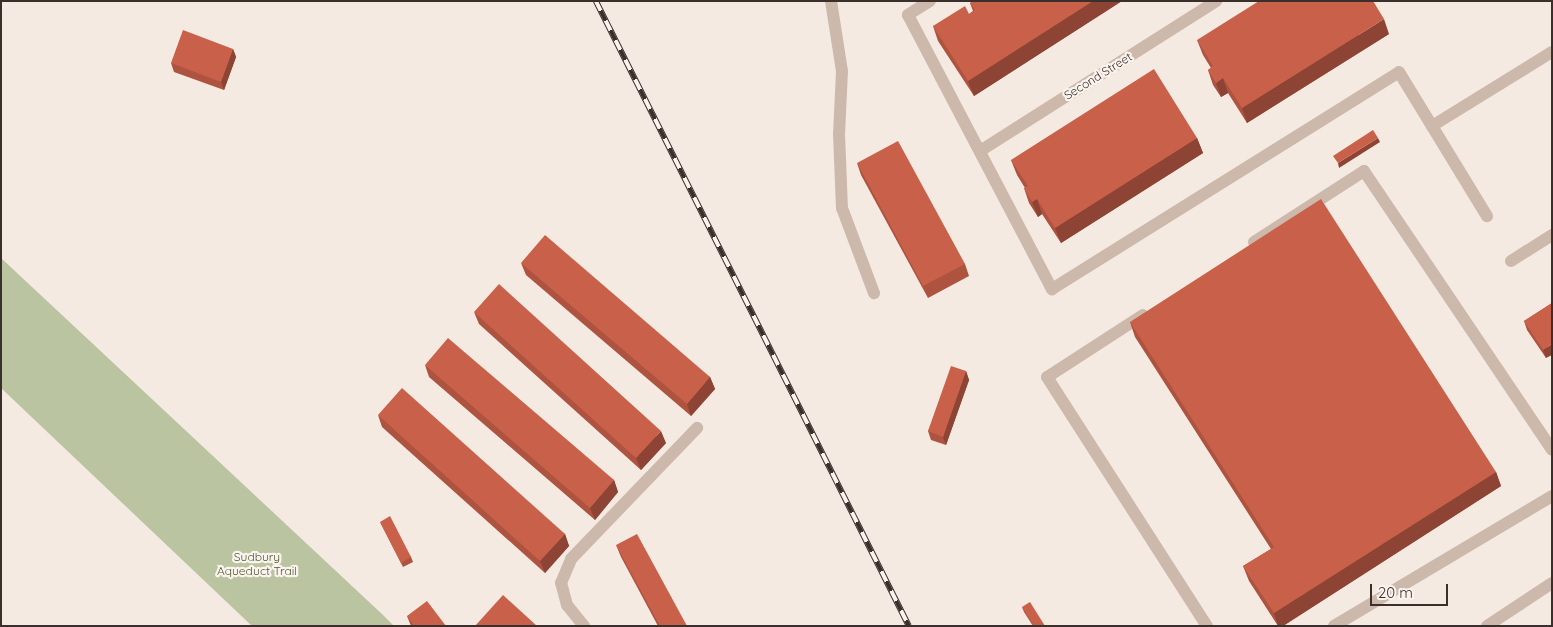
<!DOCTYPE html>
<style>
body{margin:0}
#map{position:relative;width:1553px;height:627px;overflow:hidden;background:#f4eae1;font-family:Quicksand,sans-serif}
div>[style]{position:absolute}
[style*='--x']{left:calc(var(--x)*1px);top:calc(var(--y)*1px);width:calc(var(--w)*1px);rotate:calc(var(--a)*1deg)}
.green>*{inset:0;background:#bac4a0}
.minor>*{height:12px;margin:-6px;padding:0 6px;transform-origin:6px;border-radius:6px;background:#cdb9ac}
.rail>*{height:5.5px;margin-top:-2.75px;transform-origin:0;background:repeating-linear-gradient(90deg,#fbf4ee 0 11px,#3b2f2b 0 22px);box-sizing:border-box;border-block:1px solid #3b2f2b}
.wall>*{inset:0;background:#ad5340}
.shaded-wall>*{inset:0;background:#8d4434}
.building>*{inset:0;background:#c9614a}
span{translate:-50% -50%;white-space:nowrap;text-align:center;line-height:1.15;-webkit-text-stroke:4.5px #fbf4ee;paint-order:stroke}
.street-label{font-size:12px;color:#3b2f2b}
.park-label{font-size:12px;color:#4d5a2e}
.frame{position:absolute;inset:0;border:2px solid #3b2f2b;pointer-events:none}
.scale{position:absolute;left:1370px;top:584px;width:78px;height:22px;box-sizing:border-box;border:2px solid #3b2f2b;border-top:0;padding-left:6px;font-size:15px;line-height:18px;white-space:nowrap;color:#3b2f2b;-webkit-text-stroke:4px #fbf4ee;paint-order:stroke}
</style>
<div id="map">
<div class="green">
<div style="clip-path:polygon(1px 258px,383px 615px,394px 626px,252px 626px,1px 388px)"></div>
</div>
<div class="minor">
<div style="--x:831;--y:1;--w:71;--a:81.1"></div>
<div style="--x:842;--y:71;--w:63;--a:92.7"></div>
<div style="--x:839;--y:134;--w:74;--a:87.7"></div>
<div style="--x:842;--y:208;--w:91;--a:69.4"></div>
<div style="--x:930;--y:1;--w:26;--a:148"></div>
<div style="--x:908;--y:15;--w:310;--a:62.3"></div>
<div style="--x:1052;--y:289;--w:409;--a:-32"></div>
<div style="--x:1399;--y:72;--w:169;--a:58.6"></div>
<div style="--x:1432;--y:126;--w:141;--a:-31.7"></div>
<div style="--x:980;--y:151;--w:280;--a:-32.4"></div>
<div style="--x:1254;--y:242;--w:131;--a:-32.8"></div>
<div style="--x:1364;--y:171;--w:336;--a:56"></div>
<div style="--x:1511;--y:261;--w:49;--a:-32.4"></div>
<div style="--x:1143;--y:315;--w:114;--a:147.1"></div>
<div style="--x:1047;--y:377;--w:296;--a:57.3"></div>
<div style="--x:584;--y:626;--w:27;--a:-129"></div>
<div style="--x:567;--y:605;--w:23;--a:-105"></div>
<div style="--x:561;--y:583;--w:26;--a:-67"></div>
<div style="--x:571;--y:559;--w:182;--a:-46.1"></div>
<div style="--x:1334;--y:626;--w:254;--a:-30.8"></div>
<div style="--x:1487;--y:626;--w:78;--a:-33.5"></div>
</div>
<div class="rail">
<div style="--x:596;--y:1;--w:699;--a:63.4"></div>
</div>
<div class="wall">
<div style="clip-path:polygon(973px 1px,1122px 1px,974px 96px,938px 41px,933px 26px,969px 14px,973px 11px,970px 3px)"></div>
<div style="clip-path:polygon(1389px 34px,1247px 123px,1228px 93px,1221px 97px,1213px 85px,1208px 70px,1211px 68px,1203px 55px,1197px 40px)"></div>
<div style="clip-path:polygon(233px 49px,236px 57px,224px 90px,174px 72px,171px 63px)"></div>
<div style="clip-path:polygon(1197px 138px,1203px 153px,1061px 243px,1042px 214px,1038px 217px,1029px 203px,1024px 188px,1025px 188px,1017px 175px,1011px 160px)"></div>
<div style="clip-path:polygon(857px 163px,965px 264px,969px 276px,928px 298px,861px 175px)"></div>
<div style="clip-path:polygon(521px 263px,710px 377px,715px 389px,691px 416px,526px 275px)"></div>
<div style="clip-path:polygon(1552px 303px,1546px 358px,1527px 330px,1524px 321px)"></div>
<div style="clip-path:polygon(474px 312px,666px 443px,641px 470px,479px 324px)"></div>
<div style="clip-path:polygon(1130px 322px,1496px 472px,1501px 486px,1283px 626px,1278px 626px,1249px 581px,1243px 566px,1271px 549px,1135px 337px)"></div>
<div style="clip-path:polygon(425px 365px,614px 480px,618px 492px,595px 520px,429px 377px)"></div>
<div style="clip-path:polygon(966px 371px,969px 380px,946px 445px,931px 440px,928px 431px)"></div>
<div style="clip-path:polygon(378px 415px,565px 534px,569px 546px,545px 573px,382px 427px)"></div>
<div style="clip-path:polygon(380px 522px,411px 557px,413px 562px,403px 567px)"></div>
<div style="clip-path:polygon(616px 545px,687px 626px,658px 626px,621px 557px)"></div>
<div style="clip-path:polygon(1022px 607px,1045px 626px,1033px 626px,1024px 612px)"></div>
<div style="clip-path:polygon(407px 616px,446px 626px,411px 626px)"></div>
</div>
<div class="shaded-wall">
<div style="clip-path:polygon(1093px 1px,1122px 1px,974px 96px,968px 81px)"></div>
<div style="clip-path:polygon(1384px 19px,1389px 34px,1247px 123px,1242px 108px)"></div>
<div style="clip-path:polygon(233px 49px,236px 57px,224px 90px,221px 82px)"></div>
<div style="clip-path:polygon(1223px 78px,1228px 93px,1221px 97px,1216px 83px)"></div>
<div style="clip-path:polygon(1197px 138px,1203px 153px,1061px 243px,1055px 228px)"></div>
<div style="clip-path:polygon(1378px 138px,1380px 142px,1339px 168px,1338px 163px)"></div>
<div style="clip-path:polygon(1037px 199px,1042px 214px,1038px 217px,1032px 202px)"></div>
<div style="clip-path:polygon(1552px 344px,1552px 355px,1546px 358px,1543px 350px)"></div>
<div style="clip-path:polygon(966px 371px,969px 380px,946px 445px,943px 437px)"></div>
<div style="clip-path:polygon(710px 377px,715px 389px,691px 416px,687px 404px)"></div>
<div style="clip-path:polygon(661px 431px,666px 443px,641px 470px,636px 458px)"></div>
<div style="clip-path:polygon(1496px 472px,1501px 486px,1283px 626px,1278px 626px,1274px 613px)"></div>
<div style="clip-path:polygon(614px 480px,618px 492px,595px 520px,590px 508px)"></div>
<div style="clip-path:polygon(565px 534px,569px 546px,545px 573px,540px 561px)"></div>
</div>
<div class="building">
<div style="clip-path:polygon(973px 1px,1093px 1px,968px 81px,933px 26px,965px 6px,969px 14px,975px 10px,970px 3px)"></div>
<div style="clip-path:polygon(1259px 1px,1373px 1px,1384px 19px,1242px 108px,1223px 78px,1216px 83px,1208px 70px,1213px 66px,1197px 40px)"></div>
<div style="clip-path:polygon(183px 30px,233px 49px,221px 82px,171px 63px)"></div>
<div style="clip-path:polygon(1154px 69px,1197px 138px,1055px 228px,1037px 199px,1032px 202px,1024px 188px,1028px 186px,1011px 160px)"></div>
<div style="clip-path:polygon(1373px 130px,1378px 138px,1338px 163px,1333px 156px)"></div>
<div style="clip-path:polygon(898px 141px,965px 264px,923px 286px,857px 163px)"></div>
<div style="clip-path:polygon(1321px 199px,1496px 472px,1274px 613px,1243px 566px,1274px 547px,1130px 322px)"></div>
<div style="clip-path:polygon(545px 235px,710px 377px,687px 404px,521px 263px)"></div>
<div style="clip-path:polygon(499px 284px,661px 431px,636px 458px,474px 312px)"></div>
<div style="clip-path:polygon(1552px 303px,1552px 344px,1543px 350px,1524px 321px)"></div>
<div style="clip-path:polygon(448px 338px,614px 480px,590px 508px,425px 365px)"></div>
<div style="clip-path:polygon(951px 366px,966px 371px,943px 437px,928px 431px)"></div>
<div style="clip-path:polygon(402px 388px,565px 534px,540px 561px,378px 415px)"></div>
<div style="clip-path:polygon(390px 516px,411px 557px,401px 563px,380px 522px)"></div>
<div style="clip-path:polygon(637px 534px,687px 626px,660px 626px,616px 545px)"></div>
<div style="clip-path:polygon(503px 595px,537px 626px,475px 626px)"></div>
<div style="clip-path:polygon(427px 601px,446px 626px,414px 626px,407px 616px)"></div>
<div style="clip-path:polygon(1030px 602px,1045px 626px,1034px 626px,1022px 607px)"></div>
</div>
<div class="street-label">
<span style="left:1098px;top:76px;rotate:-32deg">Second Street</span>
</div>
<div class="park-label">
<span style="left:257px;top:564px">Sudbury<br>Aqueduct Trail</span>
</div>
<div class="frame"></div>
<div class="scale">20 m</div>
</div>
